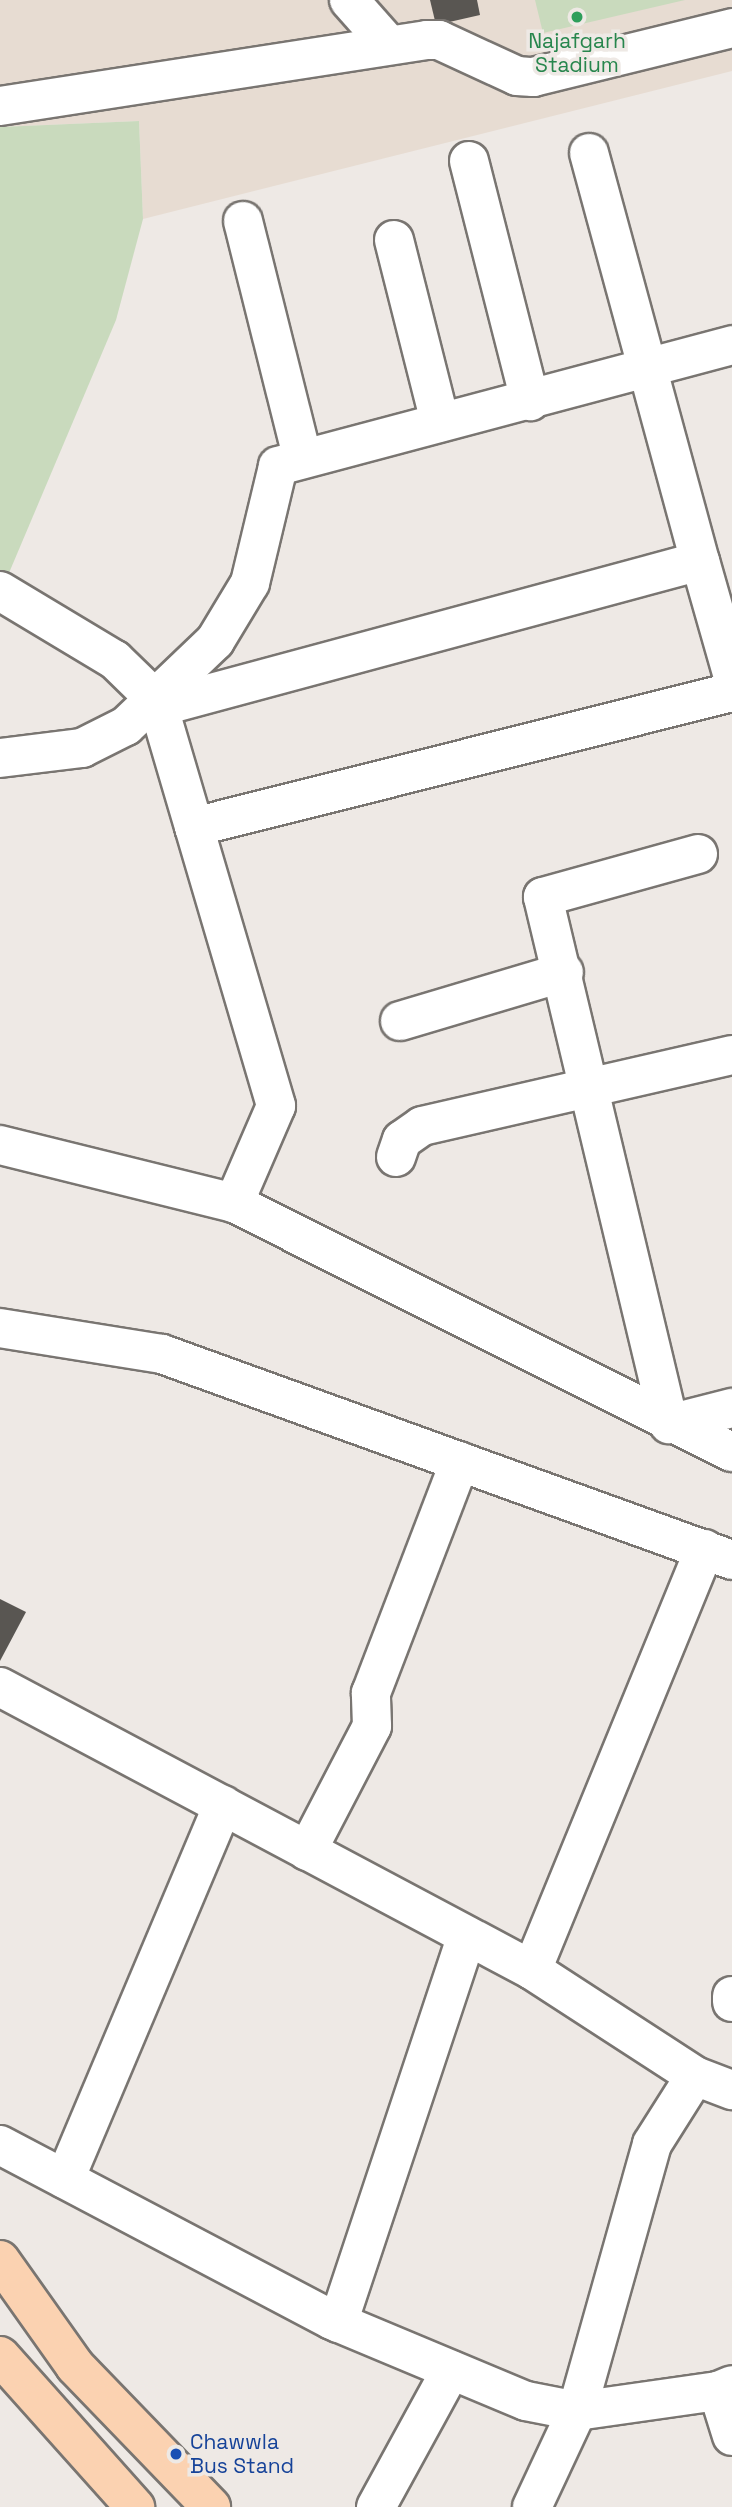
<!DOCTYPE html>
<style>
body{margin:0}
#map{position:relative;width:732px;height:2507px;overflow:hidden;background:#eee9e5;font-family:"Space Grotesk",sans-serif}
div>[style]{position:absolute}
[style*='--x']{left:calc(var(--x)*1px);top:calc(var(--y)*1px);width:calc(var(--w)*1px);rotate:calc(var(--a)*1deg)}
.built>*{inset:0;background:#e7dcd2}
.green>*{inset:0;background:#c9dabd}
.building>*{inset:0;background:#595652}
.roads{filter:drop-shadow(2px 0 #797571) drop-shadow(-2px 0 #797571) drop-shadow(0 2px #797571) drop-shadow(0 -2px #797571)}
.minor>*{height:38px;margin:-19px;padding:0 19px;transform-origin:19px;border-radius:19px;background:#fff}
.major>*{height:38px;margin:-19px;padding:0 19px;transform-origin:19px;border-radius:19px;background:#fbd2b1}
.dots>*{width:19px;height:19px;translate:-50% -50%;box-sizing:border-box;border:4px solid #eee9e5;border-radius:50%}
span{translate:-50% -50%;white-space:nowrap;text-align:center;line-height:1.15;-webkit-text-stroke:7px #eee9e5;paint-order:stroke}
.leisure-label{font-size:21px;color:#27864d}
.transit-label{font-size:21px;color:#164399}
.left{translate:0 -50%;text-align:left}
</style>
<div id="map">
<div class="built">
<div style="clip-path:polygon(0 0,732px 0,732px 71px,143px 219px,139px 121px,0 127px)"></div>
</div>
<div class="green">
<div style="clip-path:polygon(535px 0,685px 0,543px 33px)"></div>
<div style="clip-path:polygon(139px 121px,143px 219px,116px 320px,6px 580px,0 578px,0 127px)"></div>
</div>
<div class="building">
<div style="clip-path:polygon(430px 0,477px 0,480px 15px,436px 25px)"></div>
<div style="clip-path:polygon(0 1599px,26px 1612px,0 1661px)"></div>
</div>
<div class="roads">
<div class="minor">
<div style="--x:349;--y:0;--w:60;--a:48.4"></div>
<div style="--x:0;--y:106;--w:432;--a:-8.8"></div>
<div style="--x:427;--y:40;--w:12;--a:0"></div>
<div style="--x:439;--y:40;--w:86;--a:24.8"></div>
<div style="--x:517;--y:76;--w:16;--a:4"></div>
<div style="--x:533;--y:77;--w:205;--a:-13.8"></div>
<div style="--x:589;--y:153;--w:423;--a:74.8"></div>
<div style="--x:469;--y:161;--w:248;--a:75.7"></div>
<div style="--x:243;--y:221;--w:245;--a:75.9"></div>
<div style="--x:394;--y:240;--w:188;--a:75.8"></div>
<div style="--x:0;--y:591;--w:134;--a:31"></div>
<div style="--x:115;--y:660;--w:59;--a:44.3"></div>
<div style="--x:157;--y:701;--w:422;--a:73.6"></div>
<div style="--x:276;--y:1106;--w:106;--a:113.4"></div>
<div style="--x:159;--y:707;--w:560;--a:-15.1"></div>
<div style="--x:700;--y:561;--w:116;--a:74.1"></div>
<div style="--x:0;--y:758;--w:83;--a:-7"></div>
<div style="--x:82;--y:748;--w:49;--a:-26.6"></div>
<div style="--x:126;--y:726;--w:123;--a:-43.7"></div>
<div style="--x:215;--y:641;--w:68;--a:-58.9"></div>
<div style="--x:250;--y:583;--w:120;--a:-76.5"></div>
<div style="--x:278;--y:466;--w:470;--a:-14.9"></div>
<div style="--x:194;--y:827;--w:555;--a:-14.09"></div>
<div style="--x:698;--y:854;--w:161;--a:164.5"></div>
<div style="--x:543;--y:897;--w:542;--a:76.55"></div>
<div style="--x:669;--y:1424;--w:65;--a:-14.3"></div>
<div style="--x:400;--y:1021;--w:171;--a:-16.6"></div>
<div style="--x:0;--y:1145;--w:241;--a:13.9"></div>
<div style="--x:234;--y:1203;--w:557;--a:26.57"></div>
<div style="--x:396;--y:1157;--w:18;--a:-71"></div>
<div style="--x:402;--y:1140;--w:24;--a:-35"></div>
<div style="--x:422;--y:1126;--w:318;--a:-12.9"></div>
<div style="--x:0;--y:1328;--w:164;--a:9.1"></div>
<div style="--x:162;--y:1354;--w:606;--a:19.87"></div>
<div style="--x:0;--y:1687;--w:603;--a:28.01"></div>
<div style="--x:532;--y:1970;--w:194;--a:33"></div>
<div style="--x:307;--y:1851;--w:141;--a:-62.5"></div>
<div style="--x:372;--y:1726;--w:33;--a:-92"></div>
<div style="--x:371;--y:1693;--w:248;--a:-69"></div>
<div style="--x:532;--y:1970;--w:455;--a:-67.7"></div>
<div style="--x:732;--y:1996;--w:6;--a:90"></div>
<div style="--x:0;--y:2145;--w:375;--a:27.8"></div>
<div style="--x:332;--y:2320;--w:210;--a:22.7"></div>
<div style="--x:526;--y:2401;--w:52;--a:11.1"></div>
<div style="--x:577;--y:2411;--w:142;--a:-8.1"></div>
<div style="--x:718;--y:2391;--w:15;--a:-23"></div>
<div style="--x:65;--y:2179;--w:406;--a:-67.1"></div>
<div style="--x:338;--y:2323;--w:408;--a:-71.6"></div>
<div style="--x:718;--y:2391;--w:47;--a:72.7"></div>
<div style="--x:376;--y:2507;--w:156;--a:-61.3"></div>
<div style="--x:532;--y:2507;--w:106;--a:-64.9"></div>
<div style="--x:577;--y:2411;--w:277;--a:-74.3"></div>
<div style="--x:652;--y:2144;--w:80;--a:-57.7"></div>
<div style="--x:695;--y:2076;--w:40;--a:21"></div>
</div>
<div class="major">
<div style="--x:0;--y:2260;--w:130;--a:54.7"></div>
<div style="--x:75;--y:2366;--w:196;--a:46"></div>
<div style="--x:0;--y:2356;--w:203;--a:48.2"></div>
</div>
</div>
<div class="dots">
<div style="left:577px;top:17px;background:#2e9e5b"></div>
<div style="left:176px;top:2454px;background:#1a4fb4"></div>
</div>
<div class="leisure-label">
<span style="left:577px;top:53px">Najafgarh<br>Stadium</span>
</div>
<div class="transit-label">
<span class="left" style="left:190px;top:2454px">Chawwla<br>Bus Stand</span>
</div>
</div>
